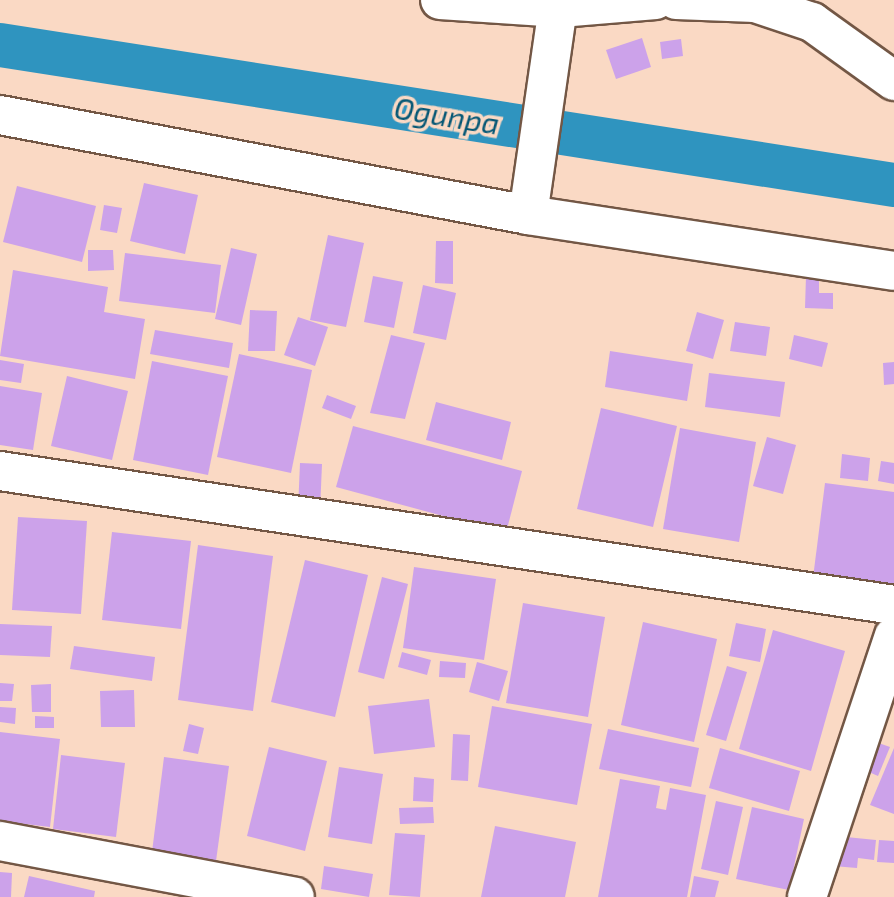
<!DOCTYPE html>
<style>
body{margin:0}
#map{position:relative;width:894px;height:897px;overflow:hidden;background:#fad9c4;font-family:"Exo 2",sans-serif}
div>[style]{position:absolute}
[style*='--x']{left:calc(var(--x)*1px);top:calc(var(--y)*1px);width:calc(var(--w)*1px);rotate:calc(var(--a)*1deg)}
.canal>*{height:44px;margin:-22px;padding:0 22px;transform-origin:22px;border-radius:22px;background:#2f94bf}
.building>*{inset:0;background:#cca2ea}
.roads{filter:drop-shadow(2px 0 #735745) drop-shadow(-2px 0 #735745) drop-shadow(0 2px #735745) drop-shadow(0 -2px #735745)}
.minor>*{height:38px;margin:-19px;padding:0 19px;transform-origin:19px;border-radius:19px;background:#fff}
span{translate:-50% -50%;white-space:nowrap;text-align:center;line-height:1.15;-webkit-text-stroke:7px #fad9c4;paint-order:stroke}
.water-label{font-size:30px;color:#055775;font-style:italic}
</style>
<div id="map">
<div class="canal">
<div style="--x:0;--y:45;--w:905;--a:8.9"></div>
</div>
<div class="building">
<div style="clip-path:polygon(642px 38px,651px 67px,616px 79px,606px 50px)"></div>
<div style="clip-path:polygon(681px 39px,683px 56px,662px 59px,660px 42px)"></div>
<div style="clip-path:polygon(144px 183px,198px 195px,185px 254px,130px 241px)"></div>
<div style="clip-path:polygon(17px 186px,96px 206px,82px 262px,3px 242px)"></div>
<div style="clip-path:polygon(104px 205px,122px 208px,117px 233px,100px 230px)"></div>
<div style="clip-path:polygon(328px 235px,364px 243px,346px 327px,310px 320px)"></div>
<div style="clip-path:polygon(436px 241px,453px 241px,453px 284px,435px 283px)"></div>
<div style="clip-path:polygon(231px 248px,257px 254px,241px 325px,215px 319px)"></div>
<div style="clip-path:polygon(88px 250px,113px 250px,114px 270px,88px 271px)"></div>
<div style="clip-path:polygon(125px 253px,221px 265px,215px 313px,119px 301px)"></div>
<div style="clip-path:polygon(13px 270px,108px 287px,104px 312px,145px 319px,135px 379px,0 356px)"></div>
<div style="clip-path:polygon(373px 276px,403px 282px,394px 328px,364px 322px)"></div>
<div style="clip-path:polygon(806px 276px,819px 276px,819px 293px,833px 293px,833px 309px,805px 308px)"></div>
<div style="clip-path:polygon(423px 285px,456px 293px,446px 340px,413px 333px)"></div>
<div style="clip-path:polygon(250px 310px,277px 311px,275px 351px,248px 351px)"></div>
<div style="clip-path:polygon(697px 312px,724px 320px,713px 359px,686px 351px)"></div>
<div style="clip-path:polygon(298px 317px,328px 327px,315px 366px,284px 355px)"></div>
<div style="clip-path:polygon(735px 322px,770px 327px,766px 356px,730px 351px)"></div>
<div style="clip-path:polygon(155px 330px,233px 343px,229px 368px,150px 354px)"></div>
<div style="clip-path:polygon(391px 335px,425px 343px,405px 419px,370px 413px)"></div>
<div style="clip-path:polygon(794px 335px,828px 343px,822px 367px,789px 359px)"></div>
<div style="clip-path:polygon(610px 351px,693px 364px,687px 401px,605px 387px)"></div>
<div style="clip-path:polygon(239px 354px,312px 370px,291px 473px,217px 457px)"></div>
<div style="clip-path:polygon(0 360px,24px 364px,21px 383px,0 380px)"></div>
<div style="clip-path:polygon(152px 361px,228px 376px,208px 475px,133px 460px)"></div>
<div style="clip-path:polygon(894px 362px,894px 384px,884px 385px,883px 363px)"></div>
<div style="clip-path:polygon(709px 373px,785px 382px,780px 417px,705px 407px)"></div>
<div style="clip-path:polygon(67px 376px,128px 391px,112px 460px,51px 446px)"></div>
<div style="clip-path:polygon(0 386px,42px 393px,33px 450px,0 445px)"></div>
<div style="clip-path:polygon(327px 395px,356px 406px,351px 419px,322px 408px)"></div>
<div style="clip-path:polygon(436px 402px,511px 422px,502px 460px,426px 440px)"></div>
<div style="clip-path:polygon(601px 408px,677px 426px,653px 527px,577px 509px)"></div>
<div style="clip-path:polygon(353px 426px,522px 471px,506px 533px,336px 487px)"></div>
<div style="clip-path:polygon(680px 428px,756px 442px,739px 542px,663px 529px)"></div>
<div style="clip-path:polygon(767px 437px,796px 445px,783px 494px,753px 486px)"></div>
<div style="clip-path:polygon(842px 454px,870px 458px,868px 481px,840px 478px)"></div>
<div style="clip-path:polygon(881px 461px,894px 463px,894px 484px,878px 481px)"></div>
<div style="clip-path:polygon(300px 463px,322px 464px,320px 511px,298px 510px)"></div>
<div style="clip-path:polygon(825px 483px,894px 492px,894px 588px,813px 578px)"></div>
<div style="clip-path:polygon(18px 517px,87px 521px,81px 614px,12px 610px)"></div>
<div style="clip-path:polygon(112px 532px,191px 541px,181px 629px,102px 620px)"></div>
<div style="clip-path:polygon(198px 545px,273px 556px,253px 711px,178px 700px)"></div>
<div style="clip-path:polygon(305px 560px,368px 575px,335px 717px,271px 702px)"></div>
<div style="clip-path:polygon(414px 567px,496px 579px,484px 660px,403px 648px)"></div>
<div style="clip-path:polygon(382px 577px,408px 584px,384px 679px,358px 672px)"></div>
<div style="clip-path:polygon(523px 603px,605px 617px,588px 717px,506px 703px)"></div>
<div style="clip-path:polygon(643px 622px,717px 639px,694px 742px,621px 725px)"></div>
<div style="clip-path:polygon(736px 623px,766px 629px,760px 662px,729px 656px)"></div>
<div style="clip-path:polygon(0 624px,52px 626px,50px 657px,0 655px)"></div>
<div style="clip-path:polygon(773px 630px,845px 651px,811px 771px,739px 749px)"></div>
<div style="clip-path:polygon(74px 646px,155px 657px,152px 681px,70px 669px)"></div>
<div style="clip-path:polygon(402px 652px,431px 660px,427px 675px,398px 667px)"></div>
<div style="clip-path:polygon(440px 661px,466px 663px,465px 678px,439px 677px)"></div>
<div style="clip-path:polygon(477px 662px,508px 671px,499px 701px,469px 692px)"></div>
<div style="clip-path:polygon(727px 666px,747px 672px,726px 741px,706px 735px)"></div>
<div style="clip-path:polygon(0 683px,14px 684px,12px 701px,0 701px)"></div>
<div style="clip-path:polygon(51px 684px,51px 712px,32px 712px,31px 685px)"></div>
<div style="clip-path:polygon(134px 690px,135px 727px,101px 727px,100px 691px)"></div>
<div style="clip-path:polygon(429px 699px,435px 747px,374px 754px,368px 706px)"></div>
<div style="clip-path:polygon(492px 706px,592px 724px,577px 805px,478px 787px)"></div>
<div style="clip-path:polygon(0 707px,16px 708px,15px 724px,0 722px)"></div>
<div style="clip-path:polygon(35px 716px,54px 717px,54px 728px,35px 728px)"></div>
<div style="clip-path:polygon(189px 724px,204px 728px,198px 754px,183px 751px)"></div>
<div style="clip-path:polygon(608px 729px,699px 748px,691px 787px,599px 769px)"></div>
<div style="clip-path:polygon(0 732px,60px 739px,50px 827px,0 821px)"></div>
<div style="clip-path:polygon(453px 734px,470px 735px,468px 781px,451px 780px)"></div>
<div style="clip-path:polygon(873px 741px,890px 747px,878px 776px,862px 769px)"></div>
<div style="clip-path:polygon(269px 747px,327px 761px,305px 851px,247px 836px)"></div>
<div style="clip-path:polygon(720px 748px,800px 771px,789px 811px,709px 788px)"></div>
<div style="clip-path:polygon(894px 748px,894px 814px,870px 805px)"></div>
<div style="clip-path:polygon(61px 755px,125px 763px,116px 837px,53px 829px)"></div>
<div style="clip-path:polygon(164px 757px,229px 766px,216px 861px,152px 852px)"></div>
<div style="clip-path:polygon(339px 767px,383px 774px,372px 844px,328px 837px)"></div>
<div style="clip-path:polygon(414px 777px,434px 779px,433px 802px,413px 801px)"></div>
<div style="clip-path:polygon(620px 779px,660px 786px,656px 808px,666px 810px,670px 788px,706px 795px,687px 897px,598px 897px)"></div>
<div style="clip-path:polygon(716px 801px,743px 807px,728px 875px,701px 869px)"></div>
<div style="clip-path:polygon(433px 807px,434px 823px,400px 824px,399px 808px)"></div>
<div style="clip-path:polygon(752px 807px,804px 819px,789px 890px,736px 879px)"></div>
<div style="clip-path:polygon(495px 826px,576px 842px,565px 897px,481px 897px)"></div>
<div style="clip-path:polygon(395px 833px,425px 835px,420px 897px,389px 895px)"></div>
<div style="clip-path:polygon(836px 836px,876px 840px,874px 860px,858px 858px,857px 868px,833px 866px)"></div>
<div style="clip-path:polygon(879px 840px,894px 841px,894px 863px,877px 862px)"></div>
<div style="clip-path:polygon(324px 866px,373px 874px,369px 897px,321px 889px)"></div>
<div style="clip-path:polygon(0 872px,12px 873px,11px 897px,0 897px)"></div>
<div style="clip-path:polygon(29px 876px,95px 891px,94px 897px,24px 897px)"></div>
<div style="clip-path:polygon(694px 876px,719px 881px,715px 897px,690px 897px)"></div>
</div>
<div class="roads">
<div class="minor">
<div style="--x:440;--y:0;--w:120;--a:3.8"></div>
<div style="--x:560;--y:8;--w:96;--a:-4.8"></div>
<div style="--x:676;--y:0;--w:79;--a:2.2"></div>
<div style="--x:755;--y:3;--w:60;--a:18.4"></div>
<div style="--x:812;--y:22;--w:101;--a:35.7"></div>
<div style="--x:0;--y:115;--w:537;--a:10.72"></div>
<div style="--x:528;--y:215;--w:370;--a:8.7"></div>
<div style="--x:528;--y:215;--w:217;--a:-81.8"></div>
<div style="--x:0;--y:471;--w:904;--a:8.52"></div>
<div style="--x:0;--y:841;--w:300;--a:10.7"></div>
<div style="--x:807;--y:897;--w:275;--a:-71.6"></div>
</div>
</div>
<div class="water-label">
<span style="left:447px;top:115px;rotate:9deg">Ogunpa</span>
</div>
</div>
